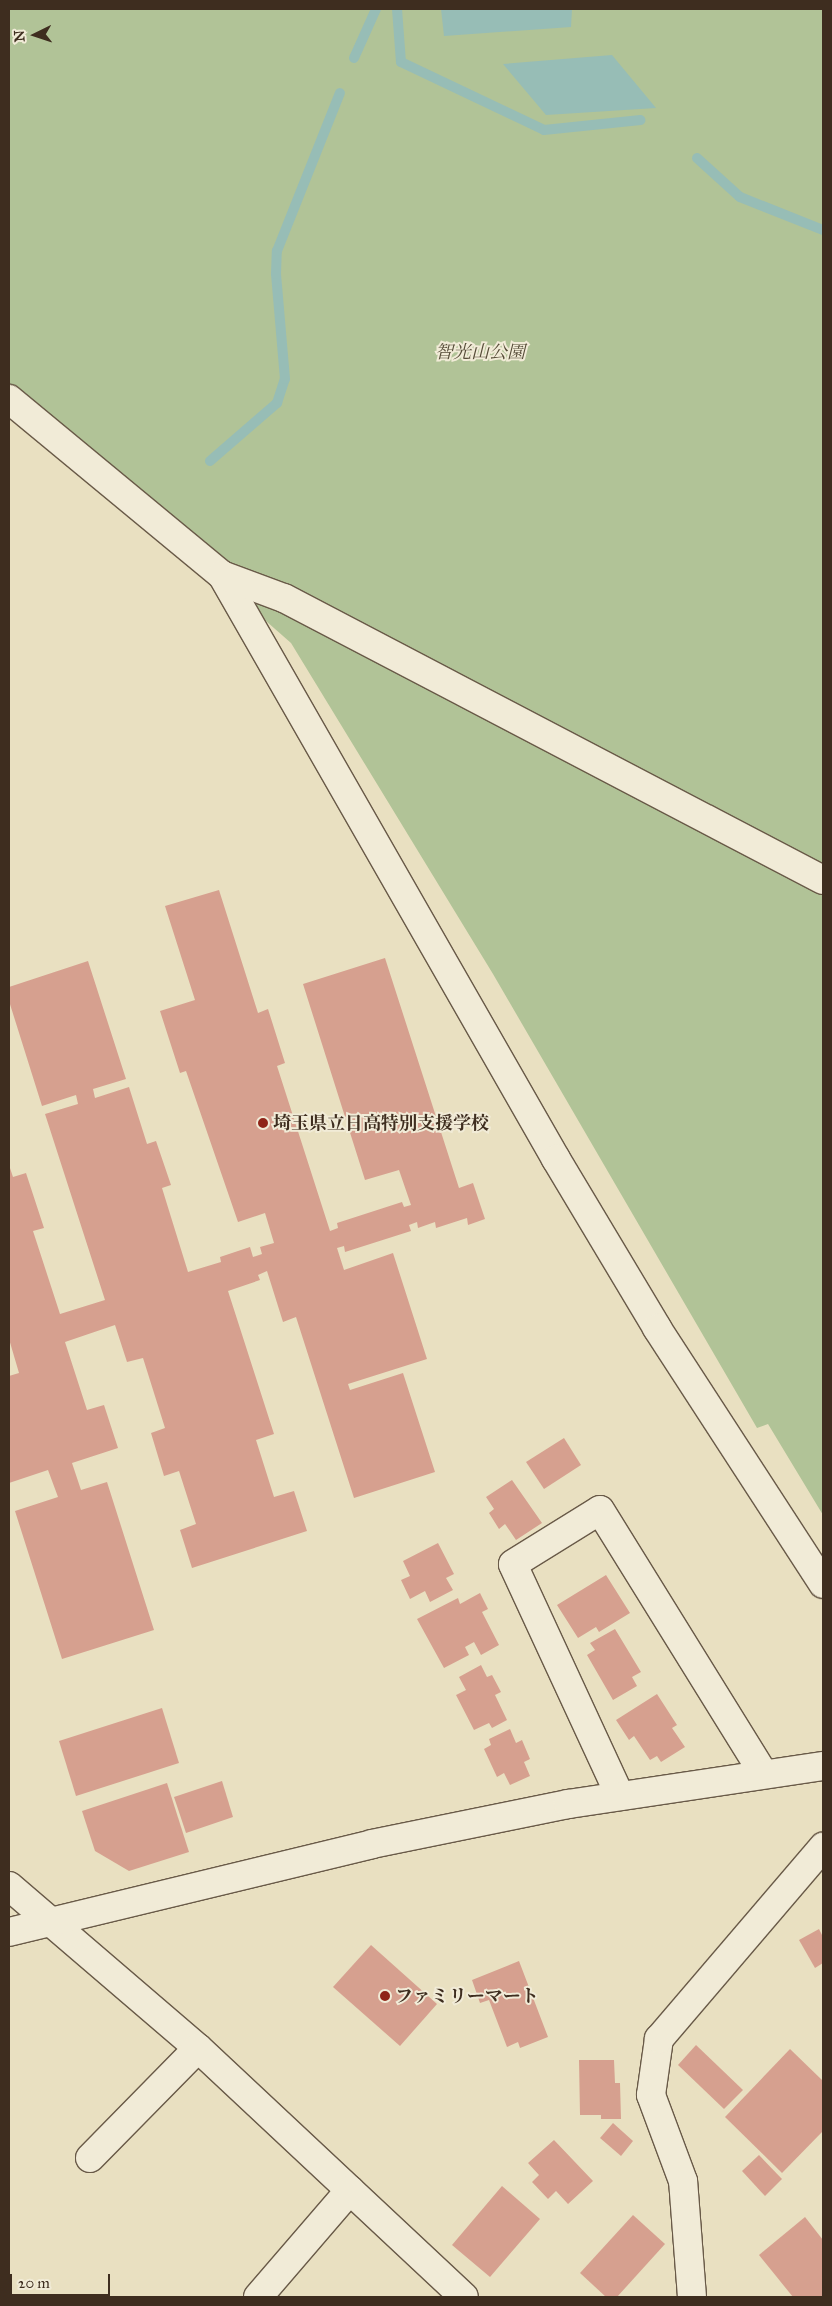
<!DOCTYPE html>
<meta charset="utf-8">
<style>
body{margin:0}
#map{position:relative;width:832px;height:2306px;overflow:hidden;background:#e9e0c1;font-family:"IM FELL Great Primer","Noto Serif JP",serif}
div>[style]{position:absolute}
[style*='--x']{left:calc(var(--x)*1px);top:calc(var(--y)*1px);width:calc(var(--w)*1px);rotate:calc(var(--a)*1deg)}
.green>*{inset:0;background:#b1c397}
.water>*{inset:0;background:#97bdb6}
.stream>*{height:10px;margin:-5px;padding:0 5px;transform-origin:5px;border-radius:5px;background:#97bdb6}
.building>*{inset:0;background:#d6a08f}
.roads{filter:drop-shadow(1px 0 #695a48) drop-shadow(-1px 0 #695a48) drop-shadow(0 1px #695a48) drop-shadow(0 -1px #695a48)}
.minor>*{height:28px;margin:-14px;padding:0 14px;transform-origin:14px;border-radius:14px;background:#f1ebd7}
.dots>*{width:14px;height:14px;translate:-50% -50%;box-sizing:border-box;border:2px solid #f1ebd7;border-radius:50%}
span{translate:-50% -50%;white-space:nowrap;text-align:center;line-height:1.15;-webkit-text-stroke:4px #f1ebd7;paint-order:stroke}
.park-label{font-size:18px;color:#554b37;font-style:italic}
.poi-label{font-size:18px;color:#3e2d1f;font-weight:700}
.left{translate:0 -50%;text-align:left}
.frame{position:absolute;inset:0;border:10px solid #3e2d1f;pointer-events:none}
.north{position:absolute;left:10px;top:10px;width:50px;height:50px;-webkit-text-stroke:4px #f1ebd7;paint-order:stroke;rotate:266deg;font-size:14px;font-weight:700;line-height:20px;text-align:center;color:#3e2d1f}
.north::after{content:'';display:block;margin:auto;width:18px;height:22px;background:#3e2d1f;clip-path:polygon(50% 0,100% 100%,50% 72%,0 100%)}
.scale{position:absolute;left:10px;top:2274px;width:100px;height:22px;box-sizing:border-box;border:2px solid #3e2d1f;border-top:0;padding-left:6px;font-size:15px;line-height:18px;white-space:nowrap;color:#3e2d1f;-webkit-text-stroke:4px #f1ebd7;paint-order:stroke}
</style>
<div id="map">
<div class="green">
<div style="clip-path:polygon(9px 9px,823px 9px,823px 1515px,768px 1424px,757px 1428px,493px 974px,291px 643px,9px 396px)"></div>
</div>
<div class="water">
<div style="clip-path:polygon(441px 9px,572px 9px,571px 27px,444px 36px)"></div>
<div style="clip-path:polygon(612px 55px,656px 108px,546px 115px,503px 64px)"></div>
</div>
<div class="stream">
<div style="--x:397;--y:9;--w:53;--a:85.7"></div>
<div style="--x:401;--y:62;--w:158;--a:25.4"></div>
<div style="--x:544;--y:130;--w:97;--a:-5.9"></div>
<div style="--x:354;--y:58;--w:54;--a:-65.8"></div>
<div style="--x:697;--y:158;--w:58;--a:42.2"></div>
<div style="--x:740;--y:197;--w:89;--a:21.7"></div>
<div style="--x:210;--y:461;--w:89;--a:-40.9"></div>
<div style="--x:277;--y:403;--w:25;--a:-72"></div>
<div style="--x:285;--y:379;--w:105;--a:-94.9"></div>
<div style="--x:276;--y:274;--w:23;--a:-88"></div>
<div style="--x:277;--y:251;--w:170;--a:-68.3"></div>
</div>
<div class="building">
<div style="clip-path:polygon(219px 890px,258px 1013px,268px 1009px,285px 1063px,277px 1066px,330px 1231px,338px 1228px,337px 1223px,402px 1202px,404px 1207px,411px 1205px,399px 1170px,365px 1180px,303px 984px,385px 958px,459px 1188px,473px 1183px,485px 1219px,468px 1225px,467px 1218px,436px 1228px,435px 1222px,418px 1228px,417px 1222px,409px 1225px,411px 1231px,345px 1252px,344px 1246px,337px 1248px,344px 1270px,393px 1253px,427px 1359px,348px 1384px,350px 1390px,403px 1373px,435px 1472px,354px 1498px,296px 1317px,283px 1322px,267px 1271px,258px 1275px,260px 1280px,228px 1291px,274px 1434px,256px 1440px,274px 1497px,294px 1491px,307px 1531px,192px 1568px,180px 1530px,196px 1524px,179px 1471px,164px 1476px,151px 1433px,165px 1428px,143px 1358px,127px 1362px,115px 1325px,65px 1342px,87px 1410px,104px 1405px,118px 1448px,72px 1463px,81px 1490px,107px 1482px,154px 1630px,62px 1659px,15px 1511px,58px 1497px,48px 1470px,9px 1483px,9px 1376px,19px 1373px,9px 1339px,9px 1165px,13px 1177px,26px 1173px,44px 1228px,33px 1231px,60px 1314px,105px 1300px,45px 1114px,78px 1104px,76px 1095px,42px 1106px,9px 1001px,9px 987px,88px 961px,126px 1079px,93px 1089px,95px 1098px,129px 1087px,147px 1144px,156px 1141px,171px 1185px,162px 1188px,188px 1272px,221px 1262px,220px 1257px,250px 1247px,253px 1257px,262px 1254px,260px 1247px,274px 1243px,265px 1213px,238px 1222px,186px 1071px,180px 1073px,160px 1011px,195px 1000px,165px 906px)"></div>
<div style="clip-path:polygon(564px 1438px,581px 1465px,544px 1489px,526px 1462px)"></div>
<div style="clip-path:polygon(512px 1480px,542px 1523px,516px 1540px,505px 1524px,499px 1529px,489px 1513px,494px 1509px,486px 1497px)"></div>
<div style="clip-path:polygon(438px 1543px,454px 1574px,446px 1578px,453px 1590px,430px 1602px,425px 1591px,410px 1599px,401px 1580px,410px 1576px,403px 1561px)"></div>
<div style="clip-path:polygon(606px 1575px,630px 1613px,599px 1632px,596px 1627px,578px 1638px,557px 1605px)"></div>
<div style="clip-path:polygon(480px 1593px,488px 1609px,482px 1612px,499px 1645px,481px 1655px,474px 1642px,465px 1647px,469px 1655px,444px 1668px,417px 1619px,458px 1598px,460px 1604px)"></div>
<div style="clip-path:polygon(615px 1629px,641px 1672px,632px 1677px,637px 1686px,613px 1700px,587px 1655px,595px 1650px,590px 1643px)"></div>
<div style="clip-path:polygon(481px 1665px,487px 1677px,492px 1675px,501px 1692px,495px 1695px,507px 1720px,492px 1728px,489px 1723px,474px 1730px,456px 1695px,466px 1690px,459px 1677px)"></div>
<div style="clip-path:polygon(657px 1694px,677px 1725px,672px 1728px,685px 1747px,661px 1762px,657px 1756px,650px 1760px,634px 1736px,629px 1740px,616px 1720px)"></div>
<div style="clip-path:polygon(162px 1708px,179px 1763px,76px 1796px,59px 1741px)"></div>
<div style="clip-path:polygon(510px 1729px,516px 1743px,522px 1740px,530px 1759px,524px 1762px,530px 1776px,510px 1785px,504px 1773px,497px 1777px,484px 1749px,491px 1745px,489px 1739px)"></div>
<div style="clip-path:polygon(222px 1781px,233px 1817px,186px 1833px,174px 1797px)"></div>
<div style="clip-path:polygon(167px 1783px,189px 1852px,129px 1871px,95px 1851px,82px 1811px)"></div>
<div style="clip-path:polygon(819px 1929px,823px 1937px,823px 1963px,815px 1968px,799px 1940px)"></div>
<div style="clip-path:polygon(371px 1945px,437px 2004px,400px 2046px,333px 1987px)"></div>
<div style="clip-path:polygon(519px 1961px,548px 2037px,520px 2048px,518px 2042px,507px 2047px,489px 2000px,480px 2003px,472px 1980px)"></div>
<div style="clip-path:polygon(696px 2045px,743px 2090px,724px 2109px,678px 2065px)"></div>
<div style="clip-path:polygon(790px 2049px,823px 2081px,823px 2131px,782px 2173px,725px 2117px)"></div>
<div style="clip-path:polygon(579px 2060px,614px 2060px,615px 2083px,620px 2083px,621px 2119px,601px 2119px,601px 2115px,580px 2115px)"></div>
<div style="clip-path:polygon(613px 2123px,633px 2141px,621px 2156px,600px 2138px)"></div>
<div style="clip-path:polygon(554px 2140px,593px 2181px,568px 2204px,556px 2191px,548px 2199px,532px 2182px,539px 2175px,528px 2163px)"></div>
<div style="clip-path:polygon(759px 2155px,782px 2179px,765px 2196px,742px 2171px)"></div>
<div style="clip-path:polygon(502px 2186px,540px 2219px,490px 2277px,452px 2245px)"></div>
<div style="clip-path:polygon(633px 2215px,665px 2244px,617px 2297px,606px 2297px,580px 2273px)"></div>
<div style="clip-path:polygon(805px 2217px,823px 2240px,823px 2297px,793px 2297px,759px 2255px)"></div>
</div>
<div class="roads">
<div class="minor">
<div style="--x:9;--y:399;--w:276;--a:39.6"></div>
<div style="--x:222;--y:575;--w:673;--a:60.23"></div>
<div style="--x:556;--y:1159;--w:197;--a:59.1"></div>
<div style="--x:657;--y:1328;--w:305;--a:57"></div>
<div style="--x:222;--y:575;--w:66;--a:20.4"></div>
<div style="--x:284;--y:598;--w:608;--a:27.62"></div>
<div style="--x:620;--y:1796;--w:255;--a:-114.8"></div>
<div style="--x:513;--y:1564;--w:102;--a:-31.8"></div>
<div style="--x:600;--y:1510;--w:309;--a:58.2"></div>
<div style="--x:9;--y:1886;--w:249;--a:40.6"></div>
<div style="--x:198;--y:2048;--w:364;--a:43.1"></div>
<div style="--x:9;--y:1932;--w:374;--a:-13.6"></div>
<div style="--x:372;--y:1844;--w:200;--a:-11.5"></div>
<div style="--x:568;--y:1804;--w:258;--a:-8.5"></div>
<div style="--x:90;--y:2158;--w:154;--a:-45.5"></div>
<div style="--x:258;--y:2297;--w:141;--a:-49.3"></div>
<div style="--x:692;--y:2297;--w:116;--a:-94.4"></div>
<div style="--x:683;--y:2181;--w:92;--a:-110.4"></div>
<div style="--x:651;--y:2095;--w:57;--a:-81.9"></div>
<div style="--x:659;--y:2039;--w:253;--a:-49.5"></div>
</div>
</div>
<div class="dots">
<div style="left:263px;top:1123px;background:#8f2418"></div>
<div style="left:385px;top:1996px;background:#8f2418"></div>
</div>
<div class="park-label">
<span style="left:480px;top:352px">智光山公園</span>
</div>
<div class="poi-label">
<span class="left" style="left:273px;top:1123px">埼玉県立日高特別支援学校</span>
<span class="left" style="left:395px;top:1996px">ファミリーマート</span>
</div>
<div class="frame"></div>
<div class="north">N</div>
<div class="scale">20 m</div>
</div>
